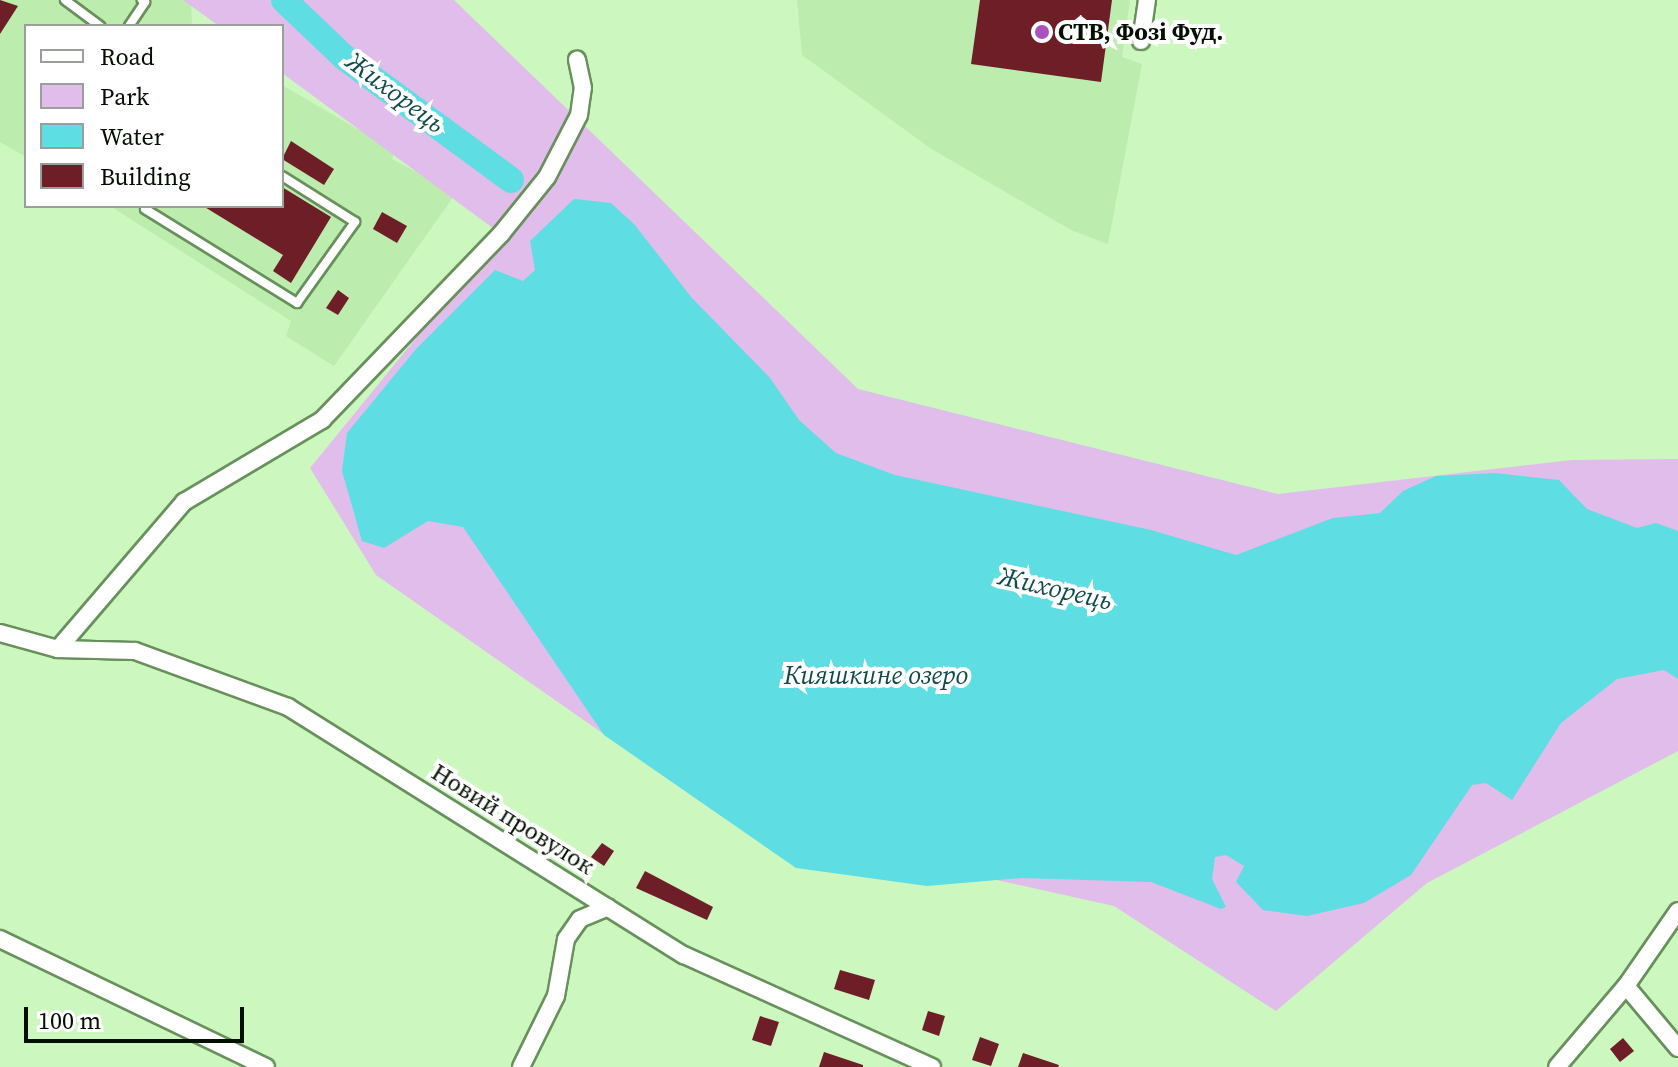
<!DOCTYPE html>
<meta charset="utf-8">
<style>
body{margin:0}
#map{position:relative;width:1678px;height:1067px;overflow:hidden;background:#ccf8bf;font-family:"Source Serif 4",serif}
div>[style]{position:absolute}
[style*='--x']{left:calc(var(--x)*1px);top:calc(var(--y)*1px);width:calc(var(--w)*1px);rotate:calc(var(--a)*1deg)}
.built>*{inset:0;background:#bcecae}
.green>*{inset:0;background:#e0bdea}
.water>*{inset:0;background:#5edee3}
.river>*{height:26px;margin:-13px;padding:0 13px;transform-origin:13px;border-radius:13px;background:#5edee3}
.building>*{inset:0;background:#6d1e26}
.roads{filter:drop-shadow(2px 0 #68905c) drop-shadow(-2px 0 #68905c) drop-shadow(0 2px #68905c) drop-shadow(0 -2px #68905c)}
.service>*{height:8px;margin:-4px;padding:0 4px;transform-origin:4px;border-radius:4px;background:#fff}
.minor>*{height:16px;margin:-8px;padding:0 8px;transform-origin:8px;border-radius:8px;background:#fff}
.dots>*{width:22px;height:22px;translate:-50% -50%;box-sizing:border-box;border:4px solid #fff;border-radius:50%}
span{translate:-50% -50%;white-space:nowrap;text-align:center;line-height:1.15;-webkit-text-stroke:8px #fff;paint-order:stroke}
.poi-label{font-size:24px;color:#031001;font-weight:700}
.left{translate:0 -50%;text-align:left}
.street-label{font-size:24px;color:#031001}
.water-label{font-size:26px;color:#114a4c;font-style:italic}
.legend{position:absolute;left:24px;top:24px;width:260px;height:184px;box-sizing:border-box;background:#fff;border:2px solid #9a9f99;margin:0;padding:10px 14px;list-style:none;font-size:24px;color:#031001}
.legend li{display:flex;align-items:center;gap:16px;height:40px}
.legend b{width:40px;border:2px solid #9a9f99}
.scale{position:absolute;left:24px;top:1007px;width:220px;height:36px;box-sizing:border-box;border:4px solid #031001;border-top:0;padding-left:10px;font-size:24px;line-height:28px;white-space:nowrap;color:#031001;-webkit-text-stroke:6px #fff;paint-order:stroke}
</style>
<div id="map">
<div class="built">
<div style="clip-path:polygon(0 0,191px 0,192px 26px,26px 26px,26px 157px,0 142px)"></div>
<div style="clip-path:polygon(797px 0,1130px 0,1122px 57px,1142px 64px,1108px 244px,1071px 230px,930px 148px,802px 55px)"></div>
<div style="clip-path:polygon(282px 85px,395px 151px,392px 159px,456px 193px,334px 366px,286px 336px,291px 321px,110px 206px,282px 206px)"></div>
</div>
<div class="green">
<div style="clip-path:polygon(183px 0,454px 0,858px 389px,1278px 494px,1572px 460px,1678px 459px,1678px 751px,1427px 883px,1276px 1011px,1114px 906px,727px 820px,376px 575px,310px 468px,501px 234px,282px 73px,282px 26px,219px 26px)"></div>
</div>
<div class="water">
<div style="clip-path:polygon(574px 199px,611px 203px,634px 224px,692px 298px,770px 378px,799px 420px,836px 453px,895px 475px,1151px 530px,1236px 555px,1333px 518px,1380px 513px,1403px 491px,1436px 476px,1495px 473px,1559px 480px,1587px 509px,1637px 528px,1656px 523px,1678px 531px,1678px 679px,1664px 670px,1617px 679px,1561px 723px,1512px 800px,1486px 783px,1472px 785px,1411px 875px,1364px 903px,1307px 916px,1263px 910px,1236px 882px,1244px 866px,1226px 855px,1215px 857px,1212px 879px,1226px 907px,1221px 909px,1151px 882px,1022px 878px,927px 886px,796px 868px,604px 735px,463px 527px,428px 521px,384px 548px,362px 541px,342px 471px,347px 433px,416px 349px,495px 270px,523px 281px,535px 270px,530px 241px)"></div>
</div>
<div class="river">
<div style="--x:284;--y:0;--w:84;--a:43.6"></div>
<div style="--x:345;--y:58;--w:206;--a:36.3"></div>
</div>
<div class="building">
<div style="clip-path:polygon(0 0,18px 6px,0 34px)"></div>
<div style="clip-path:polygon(980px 0,1112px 0,1101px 82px,971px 64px)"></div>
<div style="clip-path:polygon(291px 141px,334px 169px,324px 185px,282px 159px)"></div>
<div style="clip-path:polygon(282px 187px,331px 217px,291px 283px,273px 271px,283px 255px,203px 206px,282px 206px)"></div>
<div style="clip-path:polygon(382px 212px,407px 226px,397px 243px,373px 229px)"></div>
<div style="clip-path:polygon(338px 290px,349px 298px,338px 315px,326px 308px)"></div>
<div style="clip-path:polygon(602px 843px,614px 851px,604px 866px,591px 857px)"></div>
<div style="clip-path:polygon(645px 871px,713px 907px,707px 920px,636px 888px)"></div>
<div style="clip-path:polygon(840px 970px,875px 980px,869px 1000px,834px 989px)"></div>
<div style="clip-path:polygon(928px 1011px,945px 1016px,939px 1036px,922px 1030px)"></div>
<div style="clip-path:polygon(760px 1016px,779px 1022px,771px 1046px,752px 1040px)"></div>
<div style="clip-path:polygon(980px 1037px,999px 1044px,991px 1066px,972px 1060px)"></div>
<div style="clip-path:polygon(1623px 1038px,1634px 1051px,1620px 1062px,1610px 1049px)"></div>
<div style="clip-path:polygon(824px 1052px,863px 1065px,863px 1067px,819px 1067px)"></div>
<div style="clip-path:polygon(1023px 1053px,1059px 1065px,1058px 1067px,1018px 1067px)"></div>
</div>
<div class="roads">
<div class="service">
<div style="--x:65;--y:0;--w:44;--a:36.6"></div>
<div style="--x:129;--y:26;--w:29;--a:-56"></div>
<div style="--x:145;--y:2;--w:4;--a:-146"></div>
<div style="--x:145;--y:209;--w:179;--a:31.7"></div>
<div style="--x:297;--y:303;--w:100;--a:-54.4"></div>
<div style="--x:355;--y:222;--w:86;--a:-147.8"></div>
</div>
<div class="minor">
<div style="--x:1141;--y:41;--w:41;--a:-81.7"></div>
<div style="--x:0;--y:633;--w:60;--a:15.4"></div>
<div style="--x:58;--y:649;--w:77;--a:1.5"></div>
<div style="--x:135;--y:651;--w:163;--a:20.1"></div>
<div style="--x:288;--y:707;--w:467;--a:32.1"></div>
<div style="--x:684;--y:955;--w:272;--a:24.3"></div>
<div style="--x:58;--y:649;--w:194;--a:-49.4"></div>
<div style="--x:184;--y:502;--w:161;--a:-30.7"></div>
<div style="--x:322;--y:420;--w:258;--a:-46.1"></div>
<div style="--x:501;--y:234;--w:73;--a:-51.1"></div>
<div style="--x:547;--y:177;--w:70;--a:-62.7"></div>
<div style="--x:579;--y:115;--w:27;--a:-82"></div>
<div style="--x:583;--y:88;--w:29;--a:-102"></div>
<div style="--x:0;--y:939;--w:295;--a:25.7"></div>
<div style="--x:1626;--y:986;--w:81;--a:50"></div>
<div style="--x:521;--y:1067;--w:79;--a:-63.8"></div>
<div style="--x:556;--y:996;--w:58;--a:-80"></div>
<div style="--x:566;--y:939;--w:24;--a:-55"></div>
<div style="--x:580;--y:919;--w:30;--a:-23"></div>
<div style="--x:1557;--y:1067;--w:106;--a:-49.6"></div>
<div style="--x:1626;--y:986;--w:91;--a:-55.3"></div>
</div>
</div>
<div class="dots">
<div style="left:1042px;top:32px;background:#a952c0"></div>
</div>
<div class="poi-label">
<span class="left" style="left:1058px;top:32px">СТВ, Фозі Фуд.</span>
</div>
<div class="street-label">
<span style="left:513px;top:819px;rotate:32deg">Новий провулок</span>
</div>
<div class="water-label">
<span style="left:395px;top:93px;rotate:37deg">Жихорець</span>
<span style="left:1055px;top:589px;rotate:13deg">Жихорець</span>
<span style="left:876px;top:676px">Кияшкине озеро</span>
</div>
<ul class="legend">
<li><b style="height:10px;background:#fff"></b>Road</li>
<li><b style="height:22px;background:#e0bdea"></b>Park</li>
<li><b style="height:22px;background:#5edee3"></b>Water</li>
<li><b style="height:22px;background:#6d1e26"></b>Building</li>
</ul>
<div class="scale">100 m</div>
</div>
